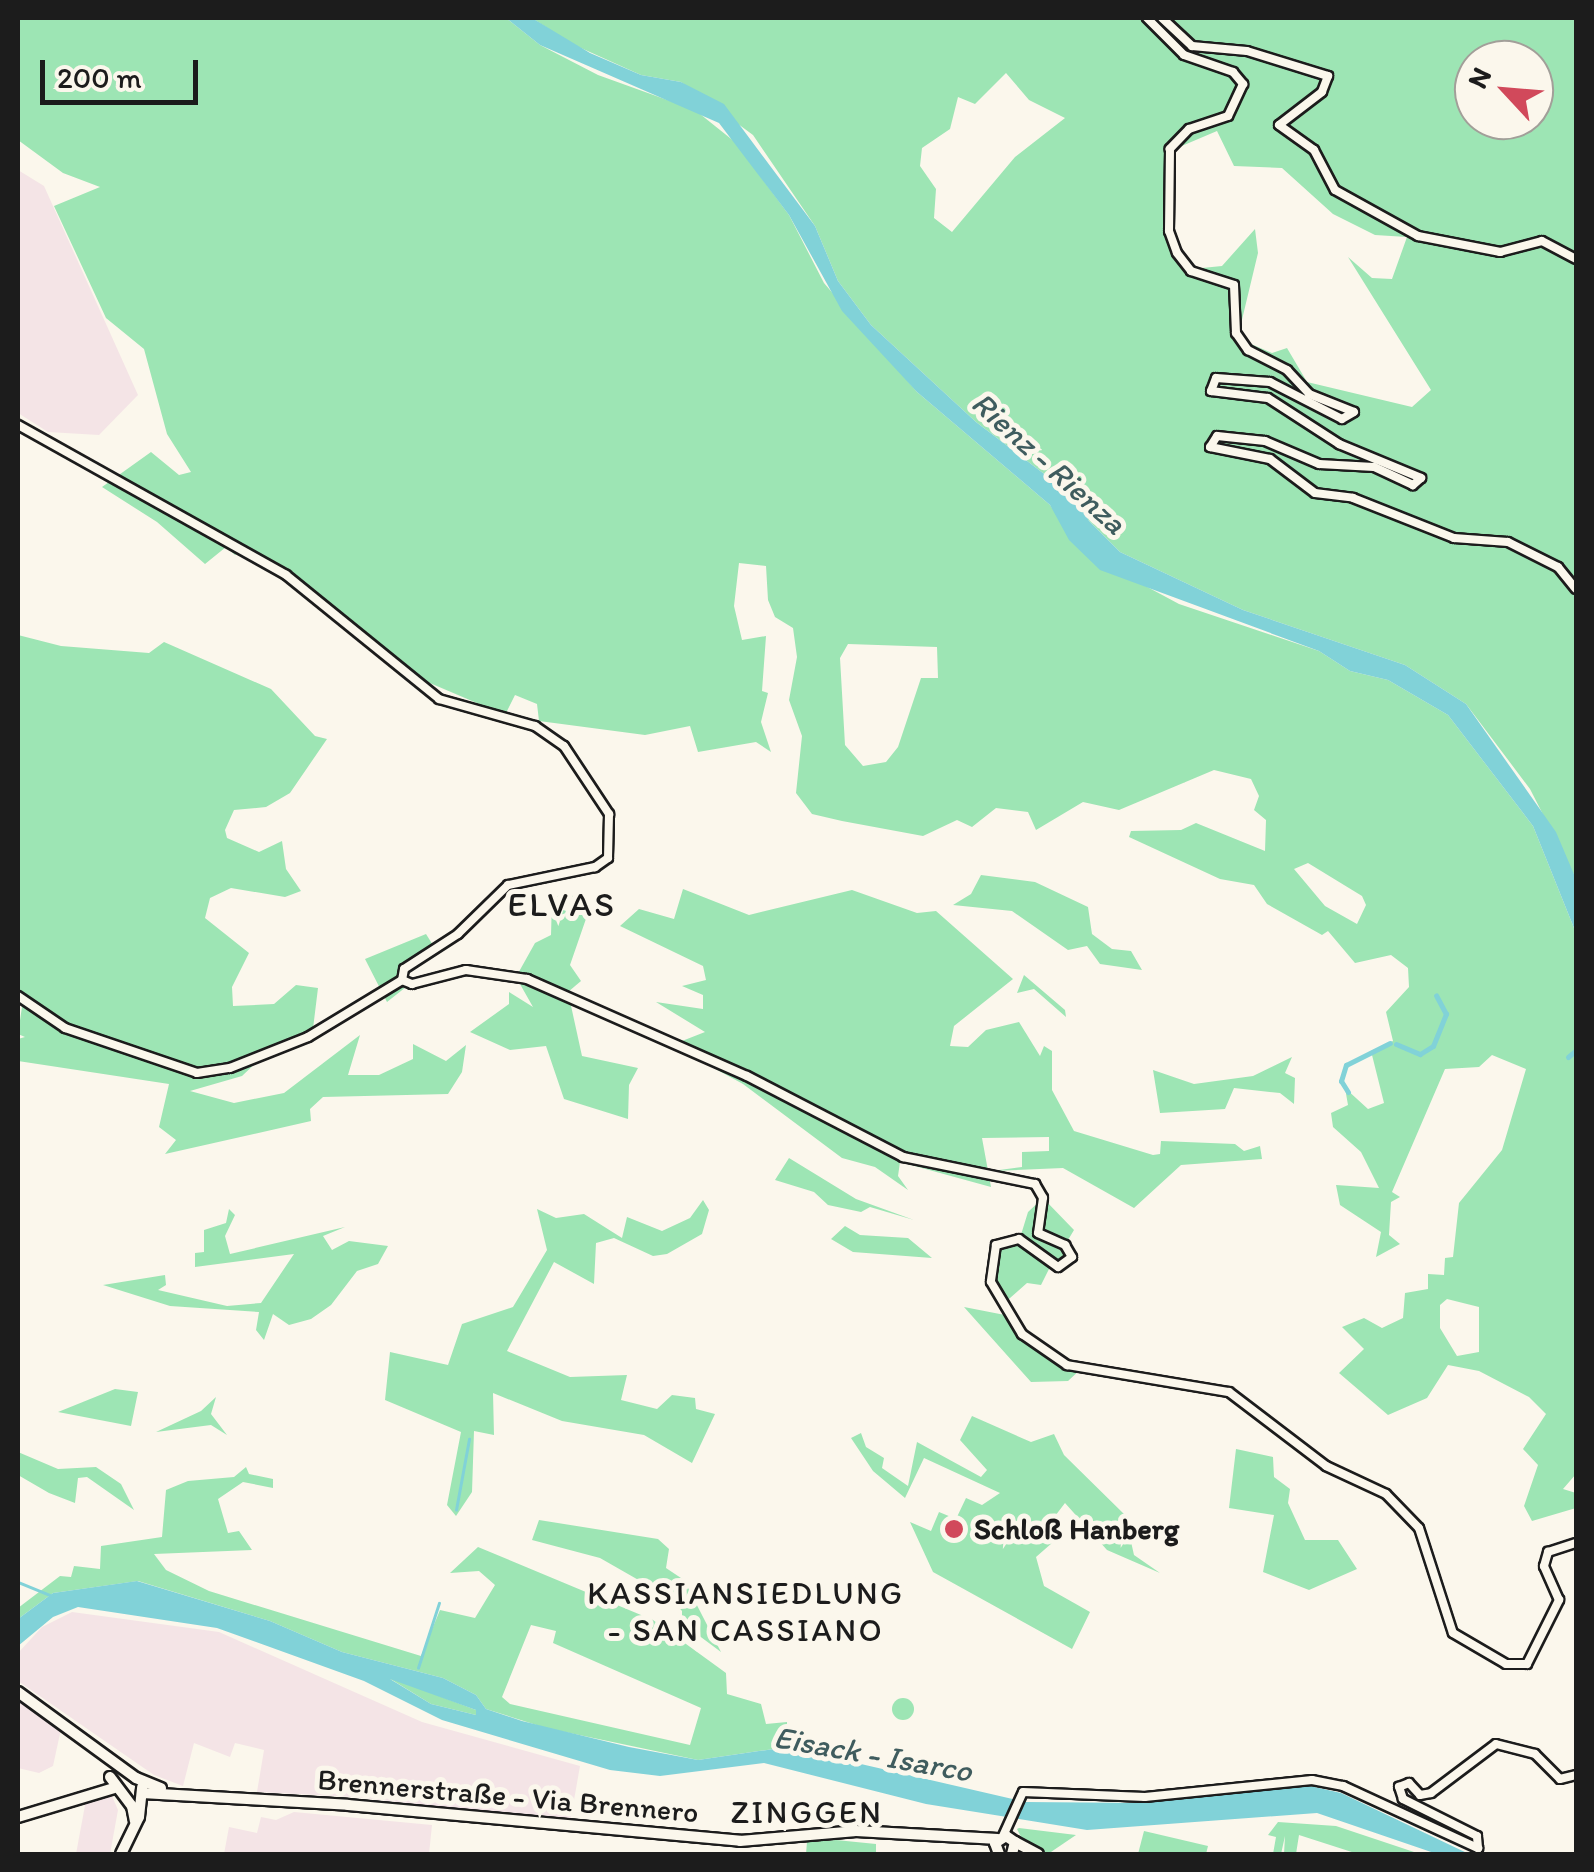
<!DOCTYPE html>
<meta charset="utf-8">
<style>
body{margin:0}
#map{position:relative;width:1594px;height:1872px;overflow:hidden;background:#fbf7ec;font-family:Itim,sans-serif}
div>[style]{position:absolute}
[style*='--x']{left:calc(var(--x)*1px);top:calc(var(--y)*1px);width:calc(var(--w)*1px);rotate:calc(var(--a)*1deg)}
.built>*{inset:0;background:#f4e4e6}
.green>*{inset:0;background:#9de5b4}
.round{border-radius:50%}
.water>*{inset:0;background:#81d2d8}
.stream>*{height:2.5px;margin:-1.25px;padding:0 1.25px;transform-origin:1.25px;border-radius:1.25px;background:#81d2d8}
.canal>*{height:5px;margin:-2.5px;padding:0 2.5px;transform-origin:2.5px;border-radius:2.5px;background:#81d2d8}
.roads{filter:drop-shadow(2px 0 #1c1c1c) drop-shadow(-2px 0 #1c1c1c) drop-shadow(0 2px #1c1c1c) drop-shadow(0 -2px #1c1c1c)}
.minor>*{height:8px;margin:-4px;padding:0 4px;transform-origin:4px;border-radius:4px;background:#fbf7ec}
.major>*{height:10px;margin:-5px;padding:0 5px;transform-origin:5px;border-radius:5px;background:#fbf7ec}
.dots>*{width:28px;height:28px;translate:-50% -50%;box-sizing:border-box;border:5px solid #fbf7ec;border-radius:50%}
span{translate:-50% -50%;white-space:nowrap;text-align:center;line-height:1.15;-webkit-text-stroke:10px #fbf7ec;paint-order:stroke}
.poi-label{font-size:30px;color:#1c1c1c;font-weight:700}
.left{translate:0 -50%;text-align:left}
.street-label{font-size:30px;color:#1c1c1c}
.water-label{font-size:32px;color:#3f5c5e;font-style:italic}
.neighbourhood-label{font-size:32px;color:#1c1c1c;letter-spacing:2.5px}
.quarter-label{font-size:35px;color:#1c1c1c;letter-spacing:2.5px}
.frame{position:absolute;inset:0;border:20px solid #1c1c1c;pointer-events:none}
.north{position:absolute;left:1454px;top:40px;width:100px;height:100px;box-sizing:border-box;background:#fbf7ec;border:2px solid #a29f99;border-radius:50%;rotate:296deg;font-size:28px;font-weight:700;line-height:40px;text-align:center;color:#1c1c1c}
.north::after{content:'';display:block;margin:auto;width:35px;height:45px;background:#d1495b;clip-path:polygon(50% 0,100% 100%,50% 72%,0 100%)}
.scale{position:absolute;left:40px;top:60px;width:158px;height:45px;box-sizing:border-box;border:5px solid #1c1c1c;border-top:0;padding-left:12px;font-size:30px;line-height:35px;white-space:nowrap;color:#1c1c1c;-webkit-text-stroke:8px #fbf7ec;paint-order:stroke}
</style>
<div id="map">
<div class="built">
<div style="clip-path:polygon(18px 170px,44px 186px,138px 395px,99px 435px,48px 432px,18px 413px)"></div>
<div style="clip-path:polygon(72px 1612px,219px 1632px,422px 1722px,580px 1766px,570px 1823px,356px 1797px,257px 1792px,264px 1750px,235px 1743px,230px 1757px,194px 1743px,183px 1786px,154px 1775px,18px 1681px,18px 1653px,42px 1627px)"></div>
<div style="clip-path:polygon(18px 1698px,61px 1729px,53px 1766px,39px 1773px,18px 1768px)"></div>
<div style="clip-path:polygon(112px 1796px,118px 1810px,110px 1854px,76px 1854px,86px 1800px)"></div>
<div style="clip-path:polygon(294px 1812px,432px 1825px,429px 1854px,224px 1854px,229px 1827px,257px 1833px,261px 1817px,276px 1820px)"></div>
</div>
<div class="green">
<div style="clip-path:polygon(evenodd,18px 18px,506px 18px,540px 45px,598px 75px,695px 110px,735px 142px,789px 215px,824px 283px,917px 392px,1050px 505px,1084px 553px,1179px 604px,1319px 651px,1350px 671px,1388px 680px,1448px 715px,1533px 826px,1576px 933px,1576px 1474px,1563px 1489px,1576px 1493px,1576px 1508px,1532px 1521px,1524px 1506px,1538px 1465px,1523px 1449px,1546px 1414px,1529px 1397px,1479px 1371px,1448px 1365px,1427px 1398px,1388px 1415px,1339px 1373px,1364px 1349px,1342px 1327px,1364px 1318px,1382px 1328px,1403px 1318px,1405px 1293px,1428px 1289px,1428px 1274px,1444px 1275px,1445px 1258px,1453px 1257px,1459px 1203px,1502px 1150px,1526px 1069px,1492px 1055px,1479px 1067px,1445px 1069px,1392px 1192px,1400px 1197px,1391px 1202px,1389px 1235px,1400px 1244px,1376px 1257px,1381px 1232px,1340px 1205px,1336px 1185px,1379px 1188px,1361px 1152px,1333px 1127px,1331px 1113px,1348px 1105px,1345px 1088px,1368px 1109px,1384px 1103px,1371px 1051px,1393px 1041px,1386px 1012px,1409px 987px,1408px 968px,1391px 955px,1355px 963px,1328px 931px,1322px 935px,1267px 904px,1254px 885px,1220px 879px,1129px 837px,1131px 831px,1181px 830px,1196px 823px,1265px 851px,1266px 820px,1254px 810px,1259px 796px,1251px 779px,1214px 770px,1119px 810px,1083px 802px,1036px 830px,1028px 812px,996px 808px,972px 827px,957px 820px,923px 836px,842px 821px,812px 814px,796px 793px,802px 736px,789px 700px,797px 657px,793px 628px,775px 617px,768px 600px,766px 566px,739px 563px,734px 606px,742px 640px,766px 636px,762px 691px,768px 693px,761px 722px,771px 752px,756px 742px,698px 752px,690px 726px,645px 735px,539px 721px,537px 704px,515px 695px,505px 715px,418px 678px,243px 550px,235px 555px,226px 547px,205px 564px,157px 522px,102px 487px,151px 452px,179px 475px,191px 472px,167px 434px,144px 349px,106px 318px,54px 206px,100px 187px,63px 173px,18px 140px,18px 18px,848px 644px,937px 647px,938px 678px,921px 678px,898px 747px,886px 762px,863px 766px,845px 745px,840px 658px,848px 644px,18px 18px,1308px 863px,1362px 896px,1366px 905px,1357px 924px,1325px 906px,1294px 869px,1308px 863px,18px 18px,1447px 1299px,1479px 1307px,1479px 1352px,1457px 1356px,1440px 1328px,1440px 1305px,1447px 1299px)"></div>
<div style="clip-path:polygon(evenodd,532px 18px,1576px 18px,1576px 879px,1530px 789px,1466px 704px,1405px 665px,1243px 610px,1120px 552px,1089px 521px,1077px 499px,976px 422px,871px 325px,838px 281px,815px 226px,753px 135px,681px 82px,641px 75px,572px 44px,532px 18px,1474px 60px,1534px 60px,1534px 120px,1474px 120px,1474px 60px,532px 18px,1006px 73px,1029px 100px,1065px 118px,1015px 157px,952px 232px,934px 218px,936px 189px,920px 166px,922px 148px,950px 129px,958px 97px,975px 104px,1006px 73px,532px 18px,1217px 131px,1234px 166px,1282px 168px,1333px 214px,1375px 235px,1407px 237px,1392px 279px,1372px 278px,1348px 257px,1431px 390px,1412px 407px,1307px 382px,1287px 348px,1272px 353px,1251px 344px,1240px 328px,1258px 253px,1255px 229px,1222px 266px,1192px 269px,1170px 235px,1166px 181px,1177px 148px,1217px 131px)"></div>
<div style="clip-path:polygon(18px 635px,61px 646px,149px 653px,164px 642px,271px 689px,315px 736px,327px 739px,290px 793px,266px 807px,234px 810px,225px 830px,227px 838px,259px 852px,282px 841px,286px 869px,301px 891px,285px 897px,231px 888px,210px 898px,205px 918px,249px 953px,232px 987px,233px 1006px,274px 1004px,296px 985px,318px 988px,312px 1037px,260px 1059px,242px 1076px,190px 1091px,234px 1103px,284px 1093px,360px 1035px,348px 1075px,379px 1075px,413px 1059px,413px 1044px,446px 1061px,466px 1045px,462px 1072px,448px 1094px,323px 1097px,310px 1109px,311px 1121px,165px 1154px,176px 1140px,159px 1127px,169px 1084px,18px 1061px,18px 1039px,25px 1037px,18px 1034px,23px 1000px,18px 996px)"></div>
<div style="clip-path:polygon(981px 875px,1035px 882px,1088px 907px,1092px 934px,1112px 949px,1131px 951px,1142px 970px,1100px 964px,1087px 946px,1068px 950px,1012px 911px,953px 905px,971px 894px)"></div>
<div style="clip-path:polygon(683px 889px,749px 915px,852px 890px,917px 913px,936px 911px,1013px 979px,954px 1026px,950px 1046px,968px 1047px,986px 1030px,1019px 1022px,1040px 1056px,1044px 1046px,1052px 1051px,1052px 1090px,1074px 1131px,1153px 1155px,1160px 1154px,1161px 1141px,1235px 1144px,1244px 1151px,1260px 1146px,1262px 1159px,1181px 1165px,1134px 1208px,1063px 1168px,992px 1171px,1022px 1167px,1022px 1152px,1049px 1151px,1049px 1137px,982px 1138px,991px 1187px,900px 1162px,898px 1176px,908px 1190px,875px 1167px,842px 1158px,743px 1084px,688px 1054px,682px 1041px,705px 1032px,656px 1002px,703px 1009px,703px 995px,682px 986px,706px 980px,703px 966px,620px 926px,639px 909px,674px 919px)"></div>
<div style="clip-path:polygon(560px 895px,575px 896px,588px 913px,570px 965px,581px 981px,568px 992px,582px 1056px,638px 1068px,629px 1085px,628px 1119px,564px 1099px,546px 1046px,510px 1050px,470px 1032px,509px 1004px,509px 992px,533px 1007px,516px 977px,535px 943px,551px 935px,552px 899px)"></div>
<div style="clip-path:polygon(426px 934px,436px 950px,405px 971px,406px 987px,387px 1002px,365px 959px)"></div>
<div style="clip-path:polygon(1024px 975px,1065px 1010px,1066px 1017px,1034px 989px,1017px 993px)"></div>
<div style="clip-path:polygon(1292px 1057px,1285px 1073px,1295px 1078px,1294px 1104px,1280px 1093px,1234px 1088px,1225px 1109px,1160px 1113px,1153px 1070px,1194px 1084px,1253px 1076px)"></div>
<div style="clip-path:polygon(789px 1158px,856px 1199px,914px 1220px,870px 1207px,861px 1212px,828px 1205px,814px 1192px,775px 1180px)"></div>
<div style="clip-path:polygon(1043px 1198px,1074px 1230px,1065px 1245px,1070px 1261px,1051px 1265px,1041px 1285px,1027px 1283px,1002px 1305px,990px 1273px,1002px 1240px,1020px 1238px,1028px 1212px)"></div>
<div style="clip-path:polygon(703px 1200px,709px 1210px,702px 1234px,667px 1254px,653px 1256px,614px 1238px,596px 1243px,594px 1284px,554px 1262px,507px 1351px,570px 1377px,627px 1375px,621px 1400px,657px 1409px,672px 1395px,695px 1398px,696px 1409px,715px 1414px,692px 1463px,644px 1435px,562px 1421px,493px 1393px,494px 1435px,474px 1431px,472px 1492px,456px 1516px,447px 1505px,461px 1432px,385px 1400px,390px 1352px,448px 1365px,462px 1324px,513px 1307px,547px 1250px,537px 1209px,556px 1218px,584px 1214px,622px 1238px,627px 1217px,662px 1231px,690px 1218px)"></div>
<div style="clip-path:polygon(229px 1209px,235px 1215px,225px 1236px,230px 1254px,345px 1227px,323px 1236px,332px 1250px,349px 1241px,388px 1246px,378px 1264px,357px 1271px,331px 1305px,311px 1319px,289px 1325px,273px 1314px,264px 1340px,256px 1330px,259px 1312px,170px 1306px,103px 1285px,165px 1275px,166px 1285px,158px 1290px,227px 1306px,261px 1303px,294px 1254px,195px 1267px,195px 1253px,204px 1252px,204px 1230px,226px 1223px)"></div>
<div style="clip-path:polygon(845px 1226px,860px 1235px,908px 1238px,932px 1258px,853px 1252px,831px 1239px)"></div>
<div style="clip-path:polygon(964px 1307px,1010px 1316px,1033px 1345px,1082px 1368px,1068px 1381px,1031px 1382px)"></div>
<div style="clip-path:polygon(115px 1389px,138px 1392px,131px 1426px,58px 1412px)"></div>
<div style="clip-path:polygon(216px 1397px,211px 1414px,227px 1435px,211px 1425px,156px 1432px,201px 1411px)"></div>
<div style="clip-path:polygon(972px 1416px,1031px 1442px,1054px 1434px,1064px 1455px,1125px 1515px,1134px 1555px,1160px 1573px,1107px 1550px,1065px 1503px,1052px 1520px,1052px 1543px,1036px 1557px,1044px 1586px,1090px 1612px,1072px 1649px,933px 1572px,910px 1522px,931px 1531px,939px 1512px,956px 1519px,966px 1498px,982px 1505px,1000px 1493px,924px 1458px,905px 1498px,873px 1471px,851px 1438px,861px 1433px,866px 1447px,884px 1458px,882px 1468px,908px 1486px,917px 1442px,981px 1477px,987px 1470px,960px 1440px)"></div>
<div style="clip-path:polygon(1236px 1449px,1273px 1457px,1274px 1477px,1290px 1489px,1288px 1503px,1305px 1540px,1338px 1540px,1357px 1569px,1309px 1590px,1263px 1572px,1274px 1515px,1229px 1508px)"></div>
<div style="clip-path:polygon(18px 1452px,58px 1469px,96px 1467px,121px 1484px,134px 1510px,87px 1477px,78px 1478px,75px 1503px,49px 1493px,18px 1475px)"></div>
<div style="clip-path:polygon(evenodd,246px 1467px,249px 1474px,273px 1479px,273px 1488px,243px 1482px,218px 1499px,228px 1533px,239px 1531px,252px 1550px,154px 1554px,166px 1570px,209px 1591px,421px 1656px,440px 1610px,475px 1618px,495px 1585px,479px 1571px,450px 1573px,478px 1547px,653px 1620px,726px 1673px,727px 1694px,761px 1704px,766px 1724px,787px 1722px,787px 1747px,698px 1760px,546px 1728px,486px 1709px,476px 1695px,443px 1678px,342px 1652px,270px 1621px,138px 1581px,53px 1593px,18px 1619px,18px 1608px,60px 1576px,71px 1577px,74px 1566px,100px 1569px,101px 1546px,162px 1537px,166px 1490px,188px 1481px,234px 1477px,246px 1467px,531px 1625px,556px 1631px,553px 1643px,701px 1708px,690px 1745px,510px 1704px,502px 1697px,531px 1625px)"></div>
<div style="clip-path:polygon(539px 1520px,658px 1539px,669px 1549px,666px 1568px,684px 1580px,721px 1652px,682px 1623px,682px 1611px,670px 1598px,600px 1558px,532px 1540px)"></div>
<div style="clip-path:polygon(384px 1675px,476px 1710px,476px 1715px,431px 1704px)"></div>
<div class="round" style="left:892px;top:1698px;width:22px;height:22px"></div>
<div style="clip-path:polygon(1278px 1822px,1336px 1826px,1420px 1854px,1358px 1854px,1299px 1835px,1296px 1854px,1284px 1854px,1285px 1836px,1281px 1854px,1273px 1854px,1276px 1837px,1268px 1835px)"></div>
<div style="clip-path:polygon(1017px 1829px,1019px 1828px,1076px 1835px,1048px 1854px,1024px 1843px)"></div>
<div style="clip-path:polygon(1144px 1831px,1208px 1846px,1206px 1854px,1138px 1854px)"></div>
<div style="clip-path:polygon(836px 1840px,876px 1844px,876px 1854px,806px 1854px,807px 1842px)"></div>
</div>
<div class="water">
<div style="clip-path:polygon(506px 18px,532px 18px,590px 53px,641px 75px,681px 82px,724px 104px,815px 226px,838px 281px,871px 325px,976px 422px,1077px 499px,1089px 521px,1120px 552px,1243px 610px,1405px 665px,1466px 704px,1556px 832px,1576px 879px,1576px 933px,1533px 826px,1448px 715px,1388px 680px,1350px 671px,1319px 651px,1100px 570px,1069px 540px,1050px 505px,917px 392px,842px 311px,789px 215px,719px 123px,540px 45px)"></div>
<div style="clip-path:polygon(evenodd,137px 1581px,270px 1621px,342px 1652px,443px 1678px,476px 1695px,486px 1709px,522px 1721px,629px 1747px,698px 1760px,787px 1747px,1026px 1802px,1142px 1803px,1306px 1785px,1341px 1793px,1469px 1854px,1437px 1854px,1317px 1813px,1087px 1830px,926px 1804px,764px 1763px,660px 1776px,610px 1770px,442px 1720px,364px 1681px,217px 1628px,78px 1607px,53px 1617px,18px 1646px,18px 1619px,53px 1593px,137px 1581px,390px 1679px,476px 1710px,476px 1715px,431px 1704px,390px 1679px)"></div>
</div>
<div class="stream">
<div style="--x:456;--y:1510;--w:72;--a:-79.6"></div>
<div style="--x:18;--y:1582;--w:37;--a:22"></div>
<div style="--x:418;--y:1668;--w:68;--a:-72.1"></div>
</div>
<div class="canal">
<div style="--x:1396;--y:1044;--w:26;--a:23"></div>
<div style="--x:1420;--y:1054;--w:15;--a:-32"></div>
<div style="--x:1433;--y:1046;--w:35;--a:-68"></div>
<div style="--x:1446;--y:1014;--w:21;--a:-118"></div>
<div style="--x:1568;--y:1057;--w:11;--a:-41"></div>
<div style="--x:1348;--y:1092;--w:13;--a:-122"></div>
<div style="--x:1341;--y:1081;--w:17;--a:-73"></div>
<div style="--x:1346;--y:1065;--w:49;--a:-26.6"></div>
</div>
<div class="roads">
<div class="minor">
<div style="--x:1147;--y:18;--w:52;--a:45"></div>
<div style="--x:1184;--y:55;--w:52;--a:19.1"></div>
<div style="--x:1233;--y:72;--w:16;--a:50"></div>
<div style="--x:1243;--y:84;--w:35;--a:115"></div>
<div style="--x:1228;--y:116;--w:41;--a:161.6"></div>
<div style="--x:1189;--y:129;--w:28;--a:134"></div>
<div style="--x:1170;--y:149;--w:82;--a:90.7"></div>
<div style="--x:1169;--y:231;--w:23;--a:70"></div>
<div style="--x:1177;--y:253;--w:23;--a:52"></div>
<div style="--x:1191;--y:271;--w:45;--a:18"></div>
<div style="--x:1234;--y:285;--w:48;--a:87.6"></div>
<div style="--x:1236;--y:333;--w:21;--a:55"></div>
<div style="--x:1248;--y:350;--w:44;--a:27.1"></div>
<div style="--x:1287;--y:370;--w:33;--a:47"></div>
<div style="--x:1309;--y:394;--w:48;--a:21.8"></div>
<div style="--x:1354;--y:412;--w:14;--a:150"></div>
<div style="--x:1342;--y:419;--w:81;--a:-152.8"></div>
<div style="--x:1270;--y:382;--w:54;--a:-175.8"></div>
<div style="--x:1216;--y:378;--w:14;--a:111"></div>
<div style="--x:1211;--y:391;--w:57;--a:7"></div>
<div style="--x:1268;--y:398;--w:85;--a:32.9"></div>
<div style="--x:1339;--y:444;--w:89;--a:22.5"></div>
<div style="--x:1421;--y:478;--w:11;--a:139"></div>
<div style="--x:1413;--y:485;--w:43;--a:-155.2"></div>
<div style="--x:1374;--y:467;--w:55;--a:-176.9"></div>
<div style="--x:1319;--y:464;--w:59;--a:-156.9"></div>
<div style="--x:1265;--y:441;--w:48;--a:-174.1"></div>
<div style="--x:1217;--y:436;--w:13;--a:122"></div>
<div style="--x:1210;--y:447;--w:61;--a:11.3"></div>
<div style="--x:1270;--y:459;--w:56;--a:37.1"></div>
<div style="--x:1315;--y:493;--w:38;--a:7"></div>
<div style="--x:1353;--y:498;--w:109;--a:21.6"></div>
<div style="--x:1454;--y:538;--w:54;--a:4.2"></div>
<div style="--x:1508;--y:542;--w:56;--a:26.6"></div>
<div style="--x:1558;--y:567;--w:28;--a:51"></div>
<div style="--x:1162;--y:18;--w:41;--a:43"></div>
<div style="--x:1192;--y:46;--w:55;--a:5.2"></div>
<div style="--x:1247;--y:51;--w:85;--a:17.2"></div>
<div style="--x:1328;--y:76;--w:17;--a:111"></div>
<div style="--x:1322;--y:92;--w:54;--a:142.5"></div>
<div style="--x:1279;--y:125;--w:43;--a:35.5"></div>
<div style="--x:1314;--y:150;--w:45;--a:62.3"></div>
<div style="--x:1335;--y:190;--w:95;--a:29"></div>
<div style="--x:1418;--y:236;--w:84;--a:11"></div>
<div style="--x:1500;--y:252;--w:43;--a:-14.7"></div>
<div style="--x:1542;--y:241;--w:38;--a:28"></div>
<div style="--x:18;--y:425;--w:307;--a:29.2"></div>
<div style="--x:286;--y:575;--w:197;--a:39"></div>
<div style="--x:439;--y:699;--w:100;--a:15.7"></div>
<div style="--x:535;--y:726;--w:35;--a:35"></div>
<div style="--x:564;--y:746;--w:82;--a:56.5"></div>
<div style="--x:609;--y:814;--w:44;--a:91.3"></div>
<div style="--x:608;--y:858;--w:16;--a:145"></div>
<div style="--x:595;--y:867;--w:89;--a:168.3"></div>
<div style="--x:508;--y:885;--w:70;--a:135.6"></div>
<div style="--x:458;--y:934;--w:64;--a:147.1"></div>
<div style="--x:404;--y:969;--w:11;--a:100"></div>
<div style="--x:18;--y:996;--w:57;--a:34.2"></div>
<div style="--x:65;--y:1028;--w:139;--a:18.8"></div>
<div style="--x:197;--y:1073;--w:33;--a:-9"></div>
<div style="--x:230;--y:1068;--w:84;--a:-21.7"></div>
<div style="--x:308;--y:1037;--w:110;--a:-31.2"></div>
<div style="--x:402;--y:980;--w:11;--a:22"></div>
<div style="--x:412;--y:984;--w:56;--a:-14.5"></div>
<div style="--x:466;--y:970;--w:62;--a:8.4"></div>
<div style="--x:527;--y:979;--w:240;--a:23.8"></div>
<div style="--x:747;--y:1076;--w:176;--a:27.4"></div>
<div style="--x:903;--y:1157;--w:135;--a:11.6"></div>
<div style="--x:1035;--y:1184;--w:16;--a:60"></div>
<div style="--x:1043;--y:1198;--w:35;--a:98"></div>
<div style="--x:1038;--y:1233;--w:30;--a:24"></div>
<div style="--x:1065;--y:1245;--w:14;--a:60"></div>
<div style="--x:1072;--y:1257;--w:17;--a:144"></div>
<div style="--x:1058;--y:1267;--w:48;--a:-144.3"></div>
<div style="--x:1019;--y:1239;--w:24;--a:165"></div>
<div style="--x:996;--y:1245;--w:37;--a:98"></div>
<div style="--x:991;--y:1282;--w:61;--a:59.2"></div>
<div style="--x:1022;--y:1334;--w:55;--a:34.6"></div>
<div style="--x:1067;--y:1365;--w:164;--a:9.5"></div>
<div style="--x:1229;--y:1392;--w:122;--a:37.3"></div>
<div style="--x:1326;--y:1466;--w:66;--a:25"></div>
<div style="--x:1386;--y:1494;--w:47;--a:45.9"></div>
<div style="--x:1419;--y:1528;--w:110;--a:72.1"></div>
<div style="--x:1453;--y:1633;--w:61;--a:30.3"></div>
<div style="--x:1506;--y:1664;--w:21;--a:0"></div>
<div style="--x:1527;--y:1664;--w:72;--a:-63.4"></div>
<div style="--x:1559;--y:1600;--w:37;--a:-114"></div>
<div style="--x:1544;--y:1566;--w:15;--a:-74"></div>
<div style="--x:1548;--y:1552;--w:29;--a:-18"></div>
<div style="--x:1003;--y:1836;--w:48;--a:-65.6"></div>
<div style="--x:1023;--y:1792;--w:122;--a:2.3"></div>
<div style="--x:1145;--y:1797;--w:168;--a:-5.8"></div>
<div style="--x:1312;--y:1780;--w:32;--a:11"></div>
<div style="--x:1343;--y:1786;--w:149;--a:24.7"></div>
<div style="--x:1478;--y:1848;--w:12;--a:-95"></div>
<div style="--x:1477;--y:1836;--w:83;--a:-153.4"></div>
<div style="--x:1403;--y:1799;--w:13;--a:-108"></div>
<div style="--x:1399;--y:1787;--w:11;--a:-22"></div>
<div style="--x:1409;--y:1783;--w:16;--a:47"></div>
<div style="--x:1420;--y:1795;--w:11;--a:-10"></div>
<div style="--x:1431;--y:1793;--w:81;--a:-37"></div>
<div style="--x:1496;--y:1744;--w:40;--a:14.4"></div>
<div style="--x:1535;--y:1754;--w:35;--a:45"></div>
<div style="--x:1560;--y:1779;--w:16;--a:-14"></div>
</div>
<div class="major">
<div style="--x:18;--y:1692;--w:146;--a:36.1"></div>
<div style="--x:136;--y:1778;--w:27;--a:22"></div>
<div style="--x:110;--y:1777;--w:36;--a:53"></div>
<div style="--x:132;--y:1806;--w:15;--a:79"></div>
<div style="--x:142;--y:1793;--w:206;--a:3.3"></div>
<div style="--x:348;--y:1805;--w:394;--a:5.2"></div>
<div style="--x:740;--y:1841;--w:116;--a:-4.9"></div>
<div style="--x:856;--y:1831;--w:142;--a:3.2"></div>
<div style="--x:18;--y:1817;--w:100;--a:-16.8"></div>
<div style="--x:1015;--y:1842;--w:26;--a:28"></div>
<div style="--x:121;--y:1854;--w:41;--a:-64.1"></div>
<div style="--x:139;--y:1817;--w:30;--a:-84"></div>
<div style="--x:999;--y:1854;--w:12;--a:-110"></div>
<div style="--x:995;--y:1843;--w:13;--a:-32"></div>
<div style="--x:1006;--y:1836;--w:11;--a:34"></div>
<div style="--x:1015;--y:1842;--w:12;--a:104"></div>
</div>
</div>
<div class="dots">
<div style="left:954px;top:1529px;background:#d1495b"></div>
</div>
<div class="poi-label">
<span class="left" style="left:974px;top:1529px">Schloß Hanberg</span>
</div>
<div class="street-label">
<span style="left:508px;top:1796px;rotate:5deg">Brennerstraße - Via Brennero</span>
</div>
<div class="water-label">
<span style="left:1049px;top:463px;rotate:42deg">Rienz - Rienza</span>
<span style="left:873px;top:1754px;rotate:10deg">Eisack - Isarco</span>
</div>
<div class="neighbourhood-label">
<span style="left:746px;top:1612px">KASSIANSIEDLUNG<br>- SAN CASSIANO</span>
<span style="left:807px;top:1812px">ZINGGEN</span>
</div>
<div class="quarter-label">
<span style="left:562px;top:904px">ELVAS</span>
</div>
<div class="frame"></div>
<div class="north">N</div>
<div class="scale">200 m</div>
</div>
